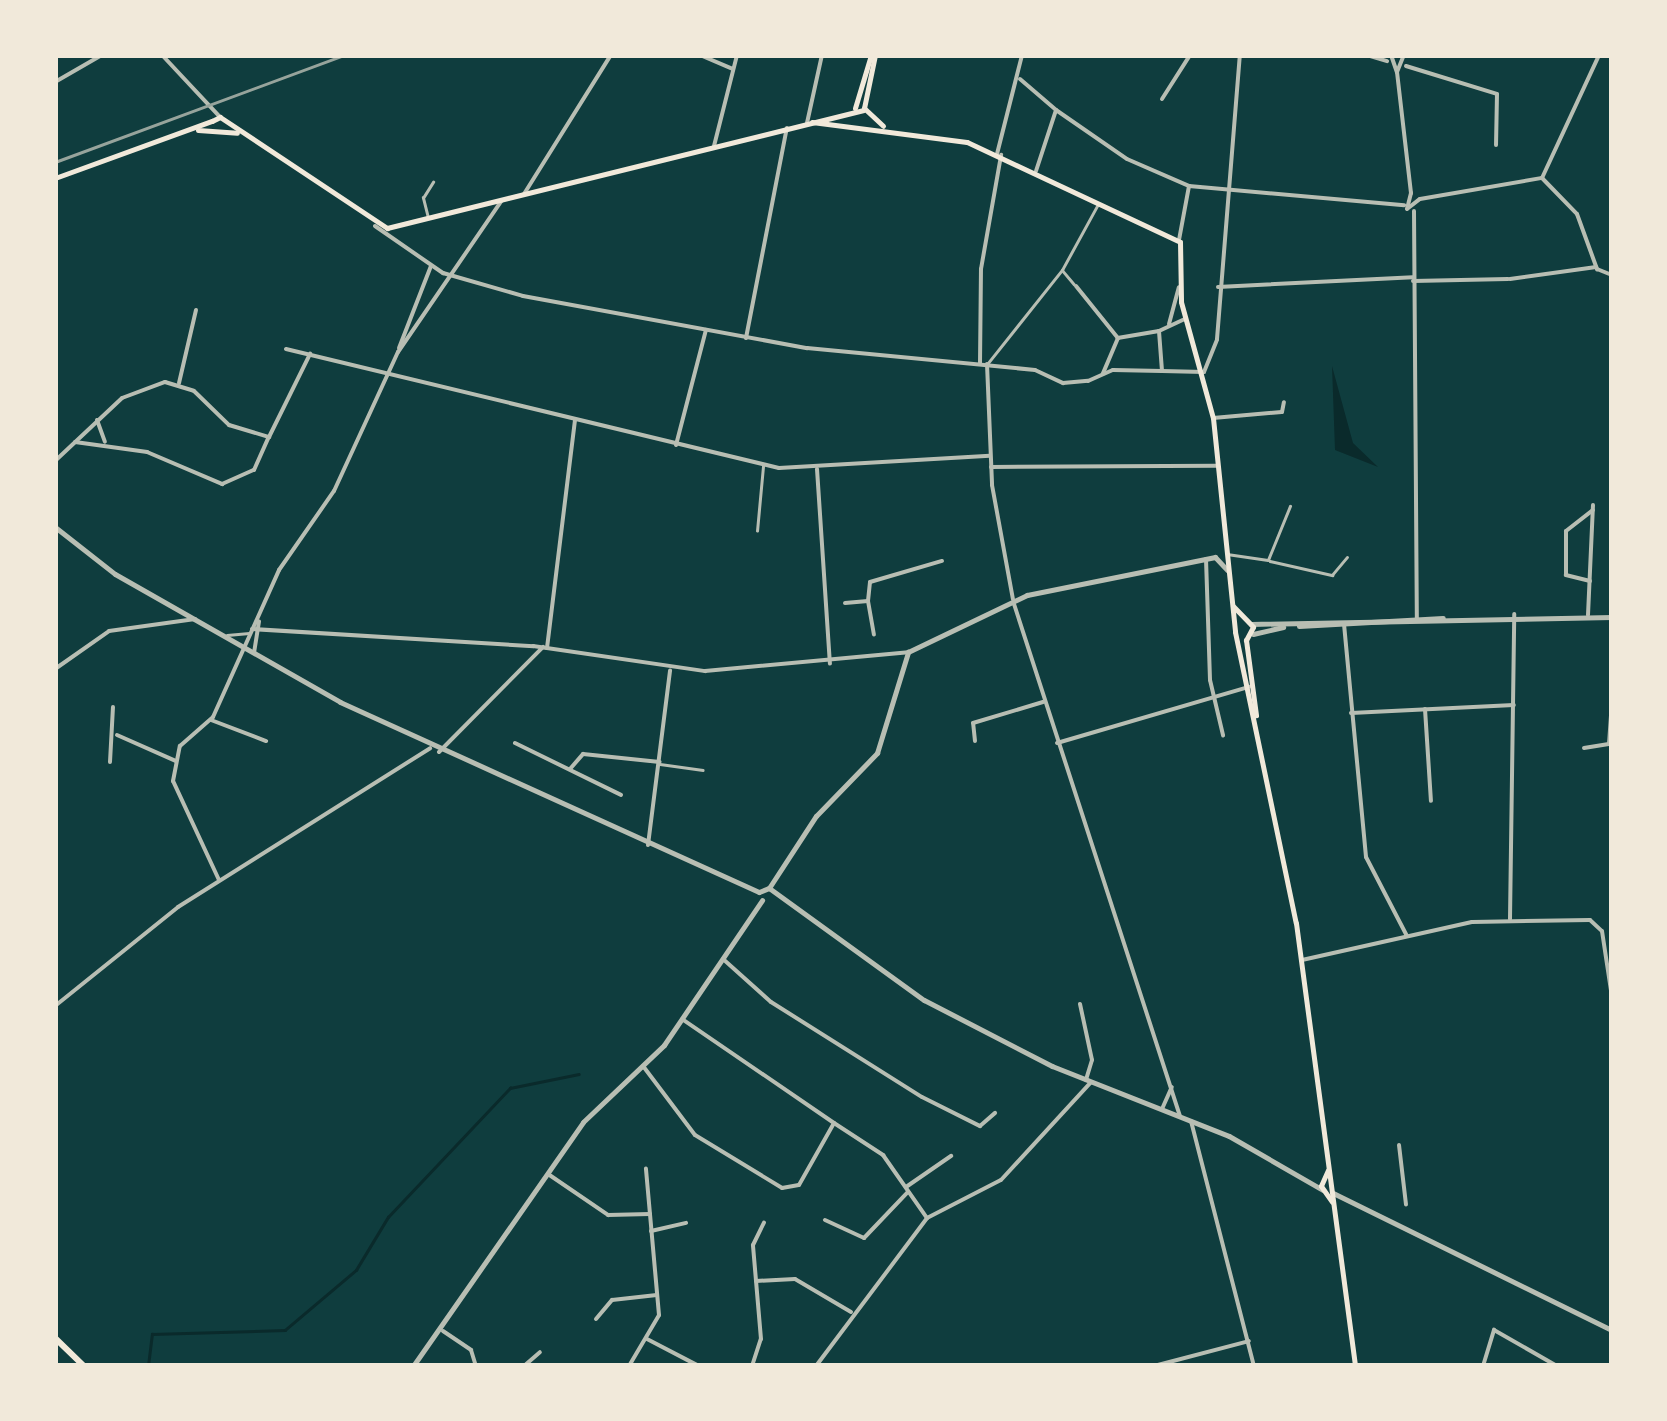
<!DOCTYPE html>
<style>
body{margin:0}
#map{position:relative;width:1667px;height:1421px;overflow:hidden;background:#0f3d3e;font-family:"Varela Round",sans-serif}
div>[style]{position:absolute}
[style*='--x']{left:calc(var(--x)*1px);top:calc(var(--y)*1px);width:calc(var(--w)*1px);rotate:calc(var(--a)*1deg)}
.water>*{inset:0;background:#0a2a2b}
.stream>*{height:2.5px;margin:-1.25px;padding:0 1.25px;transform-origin:1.25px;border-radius:1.25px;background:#0a2a2b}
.service>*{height:2.5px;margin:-1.25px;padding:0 1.25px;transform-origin:1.25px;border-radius:1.25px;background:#b8beb3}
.pedestrian>*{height:2.5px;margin:-1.25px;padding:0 1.25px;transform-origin:1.25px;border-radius:1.25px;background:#b8beb3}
.minor>*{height:4px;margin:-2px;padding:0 2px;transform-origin:2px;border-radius:2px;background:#b8beb3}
.tertiary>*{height:5px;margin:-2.5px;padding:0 2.5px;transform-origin:2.5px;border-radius:2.5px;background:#b8beb3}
.secondary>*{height:5px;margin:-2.5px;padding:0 2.5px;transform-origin:2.5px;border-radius:2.5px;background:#f1e9da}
.primary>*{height:6px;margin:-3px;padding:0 3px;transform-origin:3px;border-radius:3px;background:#f1e9da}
.rail>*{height:2.5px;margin:-1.25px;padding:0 1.25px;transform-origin:1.25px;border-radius:1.25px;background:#97a49c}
span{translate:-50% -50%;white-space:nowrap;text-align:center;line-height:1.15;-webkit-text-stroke:10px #f1e9da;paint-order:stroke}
.frame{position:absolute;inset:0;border:58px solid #f1e9da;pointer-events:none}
</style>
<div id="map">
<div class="water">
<div style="clip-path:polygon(1332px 366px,1353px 443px,1378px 467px,1335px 450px)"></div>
</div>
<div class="stream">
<div style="--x:148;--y:1366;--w:32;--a:-83"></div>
<div style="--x:152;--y:1334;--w:133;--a:-1.7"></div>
<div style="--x:285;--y:1330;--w:93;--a:-40.2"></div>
<div style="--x:356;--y:1270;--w:62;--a:-58.9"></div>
<div style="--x:388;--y:1217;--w:178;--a:-46.6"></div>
<div style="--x:510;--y:1088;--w:70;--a:-11.5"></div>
</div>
<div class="service">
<div style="--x:428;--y:218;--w:21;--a:-104"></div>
<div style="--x:423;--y:198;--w:19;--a:-58"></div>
<div style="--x:757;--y:531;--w:65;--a:-84.7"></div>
<div style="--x:1227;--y:554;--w:41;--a:8.3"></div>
<div style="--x:1268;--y:560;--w:58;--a:-67.8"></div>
<div style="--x:1270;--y:561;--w:64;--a:12.7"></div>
<div style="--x:1332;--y:575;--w:23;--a:-50"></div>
<div style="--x:227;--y:635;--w:22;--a:-5"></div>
<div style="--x:660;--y:764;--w:43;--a:7.9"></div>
</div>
<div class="pedestrian">
<div style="--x:1063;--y:271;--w:17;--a:50"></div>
<div style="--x:988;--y:363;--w:119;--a:-51.5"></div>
<div style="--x:1062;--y:270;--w:73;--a:-61.3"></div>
</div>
<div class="minor">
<div style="--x:162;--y:55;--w:83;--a:46.9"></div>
<div style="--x:700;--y:55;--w:36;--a:23"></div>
<div style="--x:1367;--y:55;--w:21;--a:17"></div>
<div style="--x:1391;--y:55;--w:18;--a:71"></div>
<div style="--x:1406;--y:66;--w:95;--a:17.1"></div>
<div style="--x:1497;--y:94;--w:51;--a:91.1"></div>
<div style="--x:1397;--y:72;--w:122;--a:83.4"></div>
<div style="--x:1397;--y:72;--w:18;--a:-68"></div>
<div style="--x:1020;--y:79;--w:48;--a:40.7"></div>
<div style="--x:55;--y:82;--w:54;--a:-29.9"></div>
<div style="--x:1162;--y:99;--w:52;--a:-57.5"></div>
<div style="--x:1056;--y:110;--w:86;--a:34.6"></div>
<div style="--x:1127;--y:159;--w:68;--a:23.5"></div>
<div style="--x:1189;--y:186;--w:216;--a:5.1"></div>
<div style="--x:807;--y:123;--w:70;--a:-77.6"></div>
<div style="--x:714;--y:146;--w:94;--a:-75.8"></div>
<div style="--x:997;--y:154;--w:102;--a:-75.8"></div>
<div style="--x:1036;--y:171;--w:64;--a:-71.8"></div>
<div style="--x:1542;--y:178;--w:136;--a:-65.1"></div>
<div style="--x:1411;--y:193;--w:16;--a:104"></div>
<div style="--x:1407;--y:209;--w:16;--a:-38"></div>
<div style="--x:524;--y:194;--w:164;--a:-58"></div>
<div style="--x:1420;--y:199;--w:124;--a:-9.8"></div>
<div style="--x:1542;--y:178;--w:50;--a:45.8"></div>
<div style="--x:1577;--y:214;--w:59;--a:70"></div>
<div style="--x:1597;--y:269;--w:16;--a:22"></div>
<div style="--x:1414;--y:211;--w:410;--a:89.6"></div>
<div style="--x:375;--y:226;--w:83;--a:34.7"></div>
<div style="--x:443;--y:273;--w:83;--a:16"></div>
<div style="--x:523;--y:296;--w:289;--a:10.4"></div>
<div style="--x:807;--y:348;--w:229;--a:5.5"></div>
<div style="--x:1035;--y:370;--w:31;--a:25"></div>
<div style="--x:1063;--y:383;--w:25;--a:-5"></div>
<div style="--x:1088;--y:381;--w:27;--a:-24"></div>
<div style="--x:1113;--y:370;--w:49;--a:1.2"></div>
<div style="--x:1162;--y:371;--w:40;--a:-94.3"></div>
<div style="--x:1159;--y:331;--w:42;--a:170.3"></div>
<div style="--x:1118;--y:338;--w:39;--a:113"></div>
<div style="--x:1179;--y:240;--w:55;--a:-79.5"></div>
<div style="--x:1510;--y:279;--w:87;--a:-7.9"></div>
<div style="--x:1413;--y:281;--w:95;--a:-1.2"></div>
<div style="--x:1076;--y:286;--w:67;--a:51.1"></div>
<div style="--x:1218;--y:287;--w:195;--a:-2.9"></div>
<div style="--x:1169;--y:324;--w:38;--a:-75"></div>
<div style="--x:1159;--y:331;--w:29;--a:-25"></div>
<div style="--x:746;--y:338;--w:214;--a:-79"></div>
<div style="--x:399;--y:348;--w:88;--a:-68.7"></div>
<div style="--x:286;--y:349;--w:507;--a:13.57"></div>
<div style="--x:779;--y:468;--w:211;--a:-3.3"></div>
<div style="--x:980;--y:363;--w:94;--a:-89.4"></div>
<div style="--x:981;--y:269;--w:116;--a:-80"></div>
<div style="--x:987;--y:364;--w:121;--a:87.6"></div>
<div style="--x:992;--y:485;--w:116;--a:79.6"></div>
<div style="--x:1162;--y:371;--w:42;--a:1.4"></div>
<div style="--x:1204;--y:372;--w:35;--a:-68"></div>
<div style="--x:1217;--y:339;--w:285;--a:-85.4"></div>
<div style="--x:179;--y:383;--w:75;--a:-76.9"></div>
<div style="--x:1213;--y:418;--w:69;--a:-5"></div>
<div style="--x:1282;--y:412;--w:10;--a:-79"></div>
<div style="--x:97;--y:420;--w:23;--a:70"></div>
<div style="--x:75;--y:442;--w:73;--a:7.9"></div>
<div style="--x:147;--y:452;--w:82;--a:23.1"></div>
<div style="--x:222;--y:484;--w:35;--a:-24"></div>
<div style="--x:254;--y:470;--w:36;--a:-66"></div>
<div style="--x:676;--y:445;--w:119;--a:-75.4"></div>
<div style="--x:55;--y:461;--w:92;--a:-43.2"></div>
<div style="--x:122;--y:398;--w:46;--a:-20.4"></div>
<div style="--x:165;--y:382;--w:30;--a:17"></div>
<div style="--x:194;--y:391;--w:49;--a:44.2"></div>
<div style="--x:229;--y:425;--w:42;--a:16.7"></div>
<div style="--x:269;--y:437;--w:93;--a:-63.7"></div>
<div style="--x:991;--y:467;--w:225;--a:-0.3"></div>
<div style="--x:817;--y:469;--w:195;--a:86.2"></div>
<div style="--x:1206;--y:559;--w:121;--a:88.1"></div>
<div style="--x:1210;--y:680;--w:57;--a:76.7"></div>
<div style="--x:1590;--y:581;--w:25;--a:-166"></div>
<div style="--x:1566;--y:575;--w:44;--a:-90"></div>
<div style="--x:1566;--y:531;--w:34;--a:-38"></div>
<div style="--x:868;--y:601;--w:19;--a:-84"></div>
<div style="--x:870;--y:582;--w:75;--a:-16.3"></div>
<div style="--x:845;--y:603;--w:23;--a:-5"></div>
<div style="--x:868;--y:601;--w:34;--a:80"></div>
<div style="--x:1014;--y:604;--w:538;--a:72.04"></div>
<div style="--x:1588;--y:615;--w:110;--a:-87.4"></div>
<div style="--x:1344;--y:624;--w:234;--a:84.6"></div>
<div style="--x:1366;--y:857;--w:89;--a:62.6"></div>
<div style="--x:252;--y:629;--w:282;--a:3.5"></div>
<div style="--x:533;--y:646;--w:174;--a:8.3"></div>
<div style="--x:705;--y:671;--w:204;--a:-5.3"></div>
<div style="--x:547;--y:648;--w:229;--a:-83"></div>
<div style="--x:254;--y:653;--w:32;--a:-81"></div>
<div style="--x:55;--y:669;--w:66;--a:-35.1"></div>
<div style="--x:109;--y:631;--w:87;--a:-7.9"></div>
<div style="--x:1425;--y:709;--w:92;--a:86.3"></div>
<div style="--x:1351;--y:713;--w:163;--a:-2.8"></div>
<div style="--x:211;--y:720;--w:59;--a:20.9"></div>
<div style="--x:117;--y:735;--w:64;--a:23.8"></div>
<div style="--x:975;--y:741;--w:18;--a:-96"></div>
<div style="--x:973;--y:723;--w:73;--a:-16.7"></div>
<div style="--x:515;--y:743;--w:118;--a:26.1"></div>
<div style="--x:1057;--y:743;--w:200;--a:-16.3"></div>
<div style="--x:1584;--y:748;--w:25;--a:-9"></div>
<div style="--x:1609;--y:744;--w:43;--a:-86"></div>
<div style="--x:439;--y:752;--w:148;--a:-45.3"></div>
<div style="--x:110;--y:762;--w:55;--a:-86.9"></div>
<div style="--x:570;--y:769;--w:20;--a:-49"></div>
<div style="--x:583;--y:754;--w:77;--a:5.9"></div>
<div style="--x:648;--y:845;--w:176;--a:-82.8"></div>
<div style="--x:219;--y:880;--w:109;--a:-114.9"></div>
<div style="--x:173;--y:781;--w:36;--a:-79"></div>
<div style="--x:180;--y:746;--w:44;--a:-41.3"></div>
<div style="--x:213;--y:717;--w:161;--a:-65.8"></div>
<div style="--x:279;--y:570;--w:96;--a:-55.2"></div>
<div style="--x:334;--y:491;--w:153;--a:-65.3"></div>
<div style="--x:398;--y:352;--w:184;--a:-55.6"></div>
<div style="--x:1510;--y:919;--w:305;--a:-89.2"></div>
<div style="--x:723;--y:959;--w:64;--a:41.9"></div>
<div style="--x:771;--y:1002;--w:178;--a:32.2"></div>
<div style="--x:922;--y:1097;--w:65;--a:26.6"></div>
<div style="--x:980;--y:1126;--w:20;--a:-41"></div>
<div style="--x:1302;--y:960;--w:174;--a:-12.6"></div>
<div style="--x:1472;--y:922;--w:118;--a:-1"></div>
<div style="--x:1590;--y:920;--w:16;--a:43"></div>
<div style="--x:1602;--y:931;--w:67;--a:81.4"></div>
<div style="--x:1080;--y:1004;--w:57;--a:77.9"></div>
<div style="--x:1092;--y:1060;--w:21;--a:107"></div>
<div style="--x:55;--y:1006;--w:158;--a:-38.8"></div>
<div style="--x:178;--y:907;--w:298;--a:-32.2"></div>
<div style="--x:643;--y:1066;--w:86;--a:53"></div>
<div style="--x:695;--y:1135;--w:102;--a:31.3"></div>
<div style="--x:782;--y:1188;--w:17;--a:-10"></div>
<div style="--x:799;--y:1185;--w:71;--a:-60.6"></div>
<div style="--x:834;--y:1123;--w:184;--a:-145.6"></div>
<div style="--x:1162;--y:1109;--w:24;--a:-66"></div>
<div style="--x:1191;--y:1121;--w:253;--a:75.6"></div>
<div style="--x:834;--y:1123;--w:59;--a:33.1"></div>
<div style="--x:883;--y:1155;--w:77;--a:55.1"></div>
<div style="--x:1399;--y:1145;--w:60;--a:83.3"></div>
<div style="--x:548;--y:1174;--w:73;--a:34.3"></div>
<div style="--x:608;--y:1215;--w:42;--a:-1.4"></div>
<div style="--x:906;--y:1187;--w:55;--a:-34.6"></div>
<div style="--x:825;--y:1220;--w:43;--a:24.8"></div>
<div style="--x:864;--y:1238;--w:64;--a:-46.3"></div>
<div style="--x:651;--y:1231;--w:36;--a:-13"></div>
<div style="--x:756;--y:1281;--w:39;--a:-3"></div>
<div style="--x:795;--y:1279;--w:65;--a:30.5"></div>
<div style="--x:596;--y:1319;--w:25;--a:-50"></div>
<div style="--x:612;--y:1300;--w:45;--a:-6.3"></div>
<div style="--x:443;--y:1331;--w:34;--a:34"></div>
<div style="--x:471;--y:1350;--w:17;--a:73"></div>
<div style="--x:647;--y:1339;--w:56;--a:27.5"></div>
<div style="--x:524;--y:1366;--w:21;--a:-41"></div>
<div style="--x:629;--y:1366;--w:59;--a:-59.5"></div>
<div style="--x:659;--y:1315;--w:147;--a:-95.1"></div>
<div style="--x:752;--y:1366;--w:28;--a:-72"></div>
<div style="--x:761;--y:1339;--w:94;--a:-94.9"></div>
<div style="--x:753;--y:1245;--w:25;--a:-64"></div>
<div style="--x:816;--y:1366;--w:185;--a:-53.1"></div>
<div style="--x:927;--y:1218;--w:83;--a:-27.2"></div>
<div style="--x:1001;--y:1180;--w:133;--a:-47.4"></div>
<div style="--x:1154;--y:1366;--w:98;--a:-14.7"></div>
<div style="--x:1483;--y:1366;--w:38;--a:-73"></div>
<div style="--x:1494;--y:1330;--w:73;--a:29.7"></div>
</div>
<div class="tertiary">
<div style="--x:55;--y:527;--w:76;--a:38.1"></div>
<div style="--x:115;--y:574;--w:259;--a:29.6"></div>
<div style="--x:340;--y:702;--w:460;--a:24.4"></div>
<div style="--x:1251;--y:624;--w:361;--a:-1.1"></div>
<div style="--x:1299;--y:626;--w:144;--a:-3.2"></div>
<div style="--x:1253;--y:634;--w:31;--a:-13"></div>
<div style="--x:769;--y:888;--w:86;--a:-56.9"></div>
<div style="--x:816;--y:816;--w:88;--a:-45.9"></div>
<div style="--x:877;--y:753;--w:106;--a:-72.9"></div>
<div style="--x:908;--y:652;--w:132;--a:-25.6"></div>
<div style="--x:1027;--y:595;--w:192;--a:-11.4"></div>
<div style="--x:1215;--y:557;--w:18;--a:47"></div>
<div style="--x:759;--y:892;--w:11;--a:-22"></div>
<div style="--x:769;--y:888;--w:191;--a:35.9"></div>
<div style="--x:924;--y:1000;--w:144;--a:27.3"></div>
<div style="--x:1052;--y:1066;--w:190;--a:21.6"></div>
<div style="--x:1229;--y:1136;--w:108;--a:29.9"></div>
<div style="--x:1333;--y:1193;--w:311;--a:26.2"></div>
<div style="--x:413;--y:1366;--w:297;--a:-55.1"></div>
<div style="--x:583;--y:1122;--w:112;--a:-43.5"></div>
<div style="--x:664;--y:1045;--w:175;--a:-55.9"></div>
</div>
<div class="secondary">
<div style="--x:875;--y:55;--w:54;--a:101.7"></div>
<div style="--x:864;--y:108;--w:26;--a:43"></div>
<div style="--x:855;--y:108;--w:55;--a:-73.2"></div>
<div style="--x:212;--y:121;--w:9;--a:-27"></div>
<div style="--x:220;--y:117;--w:201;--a:33.6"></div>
<div style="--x:387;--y:228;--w:491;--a:-13.9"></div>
<div style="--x:812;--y:122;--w:156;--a:7.4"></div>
<div style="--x:967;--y:142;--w:235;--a:25.1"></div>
<div style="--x:1180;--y:242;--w:60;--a:89"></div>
<div style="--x:1181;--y:302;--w:120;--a:74.6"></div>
<div style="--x:1213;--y:418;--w:215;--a:84.1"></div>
<div style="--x:1235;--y:632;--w:297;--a:78.2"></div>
<div style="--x:1296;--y:923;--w:447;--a:82.4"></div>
<div style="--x:198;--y:130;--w:39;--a:4"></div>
<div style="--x:55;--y:178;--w:167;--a:-20"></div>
<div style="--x:1233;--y:606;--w:29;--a:46"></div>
<div style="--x:1253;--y:627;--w:15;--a:118"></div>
<div style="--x:1246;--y:640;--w:76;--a:82.4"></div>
<div style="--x:1328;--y:1170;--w:17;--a:114"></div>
<div style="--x:1321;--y:1186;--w:19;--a:55"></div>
</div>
<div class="primary">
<div style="--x:55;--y:1338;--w:40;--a:44"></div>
</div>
<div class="rail">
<div style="--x:55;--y:162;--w:308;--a:-20.3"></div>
</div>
<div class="frame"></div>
</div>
